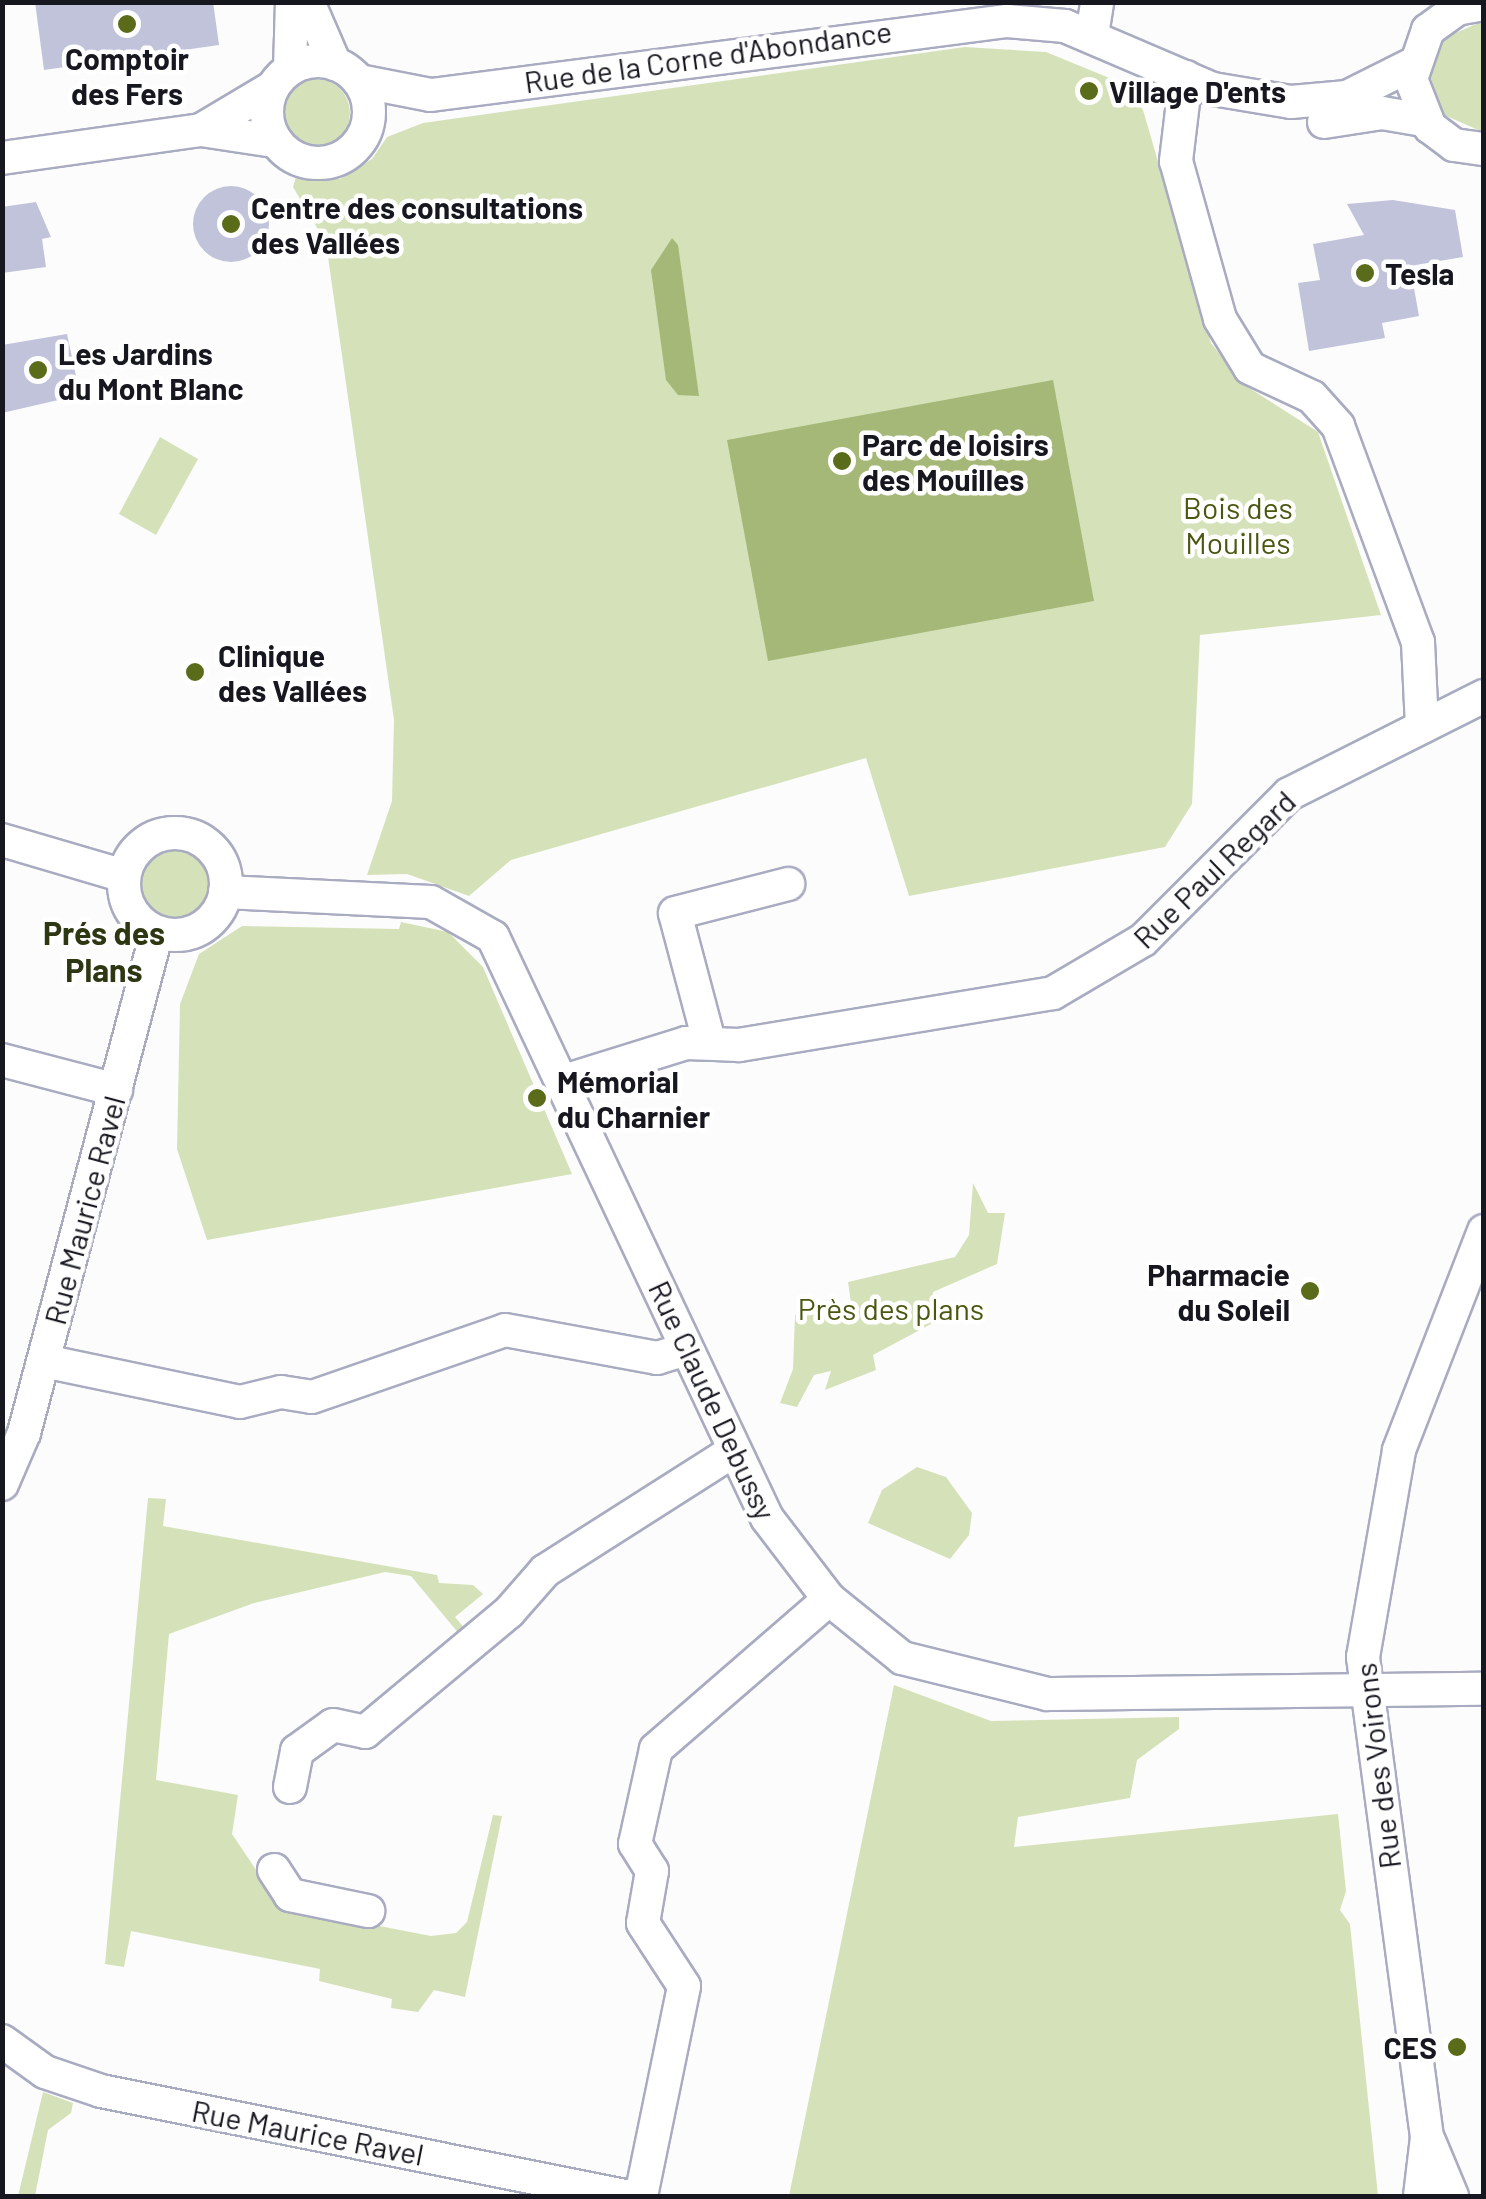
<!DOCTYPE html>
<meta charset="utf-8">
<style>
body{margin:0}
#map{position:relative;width:1486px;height:2199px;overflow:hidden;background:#fcfcfc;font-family:Barlow,sans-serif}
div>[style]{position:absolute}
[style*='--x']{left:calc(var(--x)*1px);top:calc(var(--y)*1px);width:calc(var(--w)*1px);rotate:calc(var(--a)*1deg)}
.green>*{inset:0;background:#d5e2b9}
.round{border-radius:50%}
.water>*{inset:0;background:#a6b878}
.building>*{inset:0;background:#c0c3da}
.roads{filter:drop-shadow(2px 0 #a9abc1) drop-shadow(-2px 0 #a9abc1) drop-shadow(0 2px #a9abc1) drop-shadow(0 -2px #a9abc1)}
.minor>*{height:32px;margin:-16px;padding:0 16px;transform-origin:16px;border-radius:16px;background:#fff}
.minor>.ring{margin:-16px;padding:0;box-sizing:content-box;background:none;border:32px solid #fff;border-radius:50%}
.dots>*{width:28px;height:28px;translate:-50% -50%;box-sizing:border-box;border:5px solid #fff;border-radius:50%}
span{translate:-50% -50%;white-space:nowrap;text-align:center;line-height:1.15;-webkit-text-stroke:9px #fff;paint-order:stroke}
.street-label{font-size:30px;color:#16171f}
.poi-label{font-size:30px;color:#16171f;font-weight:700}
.left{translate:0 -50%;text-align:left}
.right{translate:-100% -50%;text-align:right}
.park-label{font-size:30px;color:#495810}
.neighbourhood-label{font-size:32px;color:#2d3711;font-weight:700}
.frame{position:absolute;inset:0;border:5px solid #16171f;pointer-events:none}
</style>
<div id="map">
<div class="green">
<div style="clip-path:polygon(1483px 21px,1483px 132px,1444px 115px,1429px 73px,1442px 39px)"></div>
<div style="clip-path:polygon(965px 47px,1046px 52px,1124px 84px,1143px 110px,1211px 343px,1243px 384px,1318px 432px,1381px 615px,1200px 635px,1192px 804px,1165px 847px,909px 896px,866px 758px,511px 860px,469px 896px,407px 874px,367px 875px,392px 801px,394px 720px,326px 243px,293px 187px,296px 177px,340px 179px,372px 159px,387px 137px,423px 123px)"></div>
<div class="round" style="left:282px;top:79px;width:68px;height:68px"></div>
<div style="clip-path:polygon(160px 437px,198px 459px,156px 535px,119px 514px)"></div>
<div class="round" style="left:138px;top:849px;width:70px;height:70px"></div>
<div style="clip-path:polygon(401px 922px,448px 932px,483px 967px,572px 1174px,207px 1240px,177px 1149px,180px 1004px,199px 954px,242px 926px,399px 929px)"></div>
<div style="clip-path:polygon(973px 1183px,988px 1213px,1005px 1213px,997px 1264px,933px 1292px,931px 1324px,873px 1355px,876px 1370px,825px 1390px,831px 1371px,814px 1375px,797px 1407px,780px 1403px,793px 1369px,795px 1315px,816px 1302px,852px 1310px,848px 1282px,955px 1257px,969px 1235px)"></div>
<div style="clip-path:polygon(917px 1467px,946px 1477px,972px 1513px,969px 1535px,950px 1559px,868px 1523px,882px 1490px)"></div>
<div style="clip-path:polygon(148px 1498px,166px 1499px,163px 1526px,437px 1575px,439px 1583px,473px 1585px,483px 1594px,455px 1617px,466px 1630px,460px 1635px,411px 1576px,385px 1572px,254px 1603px,169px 1634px,156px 1780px,238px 1795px,232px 1834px,281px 1907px,431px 1936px,456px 1933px,467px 1922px,493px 1815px,502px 1816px,465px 1997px,434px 1990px,418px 2012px,391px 2008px,392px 1999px,319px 1981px,320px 1969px,131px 1931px,124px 1967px,105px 1964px)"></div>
<div style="clip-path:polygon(894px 1685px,991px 1721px,1179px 1717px,1179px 1729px,1137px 1760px,1130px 1798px,1018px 1817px,1014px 1847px,1338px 1814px,1346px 1891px,1340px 1910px,1350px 1924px,1378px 2196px,789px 2196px)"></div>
<div style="clip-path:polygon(43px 2092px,73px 2103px,71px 2113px,48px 2130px,35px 2196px,18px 2196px)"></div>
</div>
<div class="water">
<div style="clip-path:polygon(672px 238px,678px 245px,699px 396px,678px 395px,666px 380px,651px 270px)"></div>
<div style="clip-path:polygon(1053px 380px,1094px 601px,768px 661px,727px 440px)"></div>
</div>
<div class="building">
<div style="clip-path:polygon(35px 2px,213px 2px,219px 45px,44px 70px)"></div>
<div class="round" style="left:193px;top:186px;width:76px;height:76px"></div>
<div style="clip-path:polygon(1393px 200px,1455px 210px,1463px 257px,1410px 266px,1419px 316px,1382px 323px,1385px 338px,1309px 351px,1298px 283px,1320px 280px,1313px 244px,1364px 235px,1347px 204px)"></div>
<div style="clip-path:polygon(36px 202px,51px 237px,42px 239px,46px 267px,2px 273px,2px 207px)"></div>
<div style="clip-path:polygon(67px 334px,80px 395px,2px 413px,2px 345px)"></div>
</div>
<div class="roads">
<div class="minor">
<div style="--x:308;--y:2;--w:68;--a:66.5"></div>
<div style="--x:1484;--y:4;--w:27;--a:170"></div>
<div style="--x:1457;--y:9;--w:36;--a:144"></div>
<div style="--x:1428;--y:30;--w:52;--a:109.1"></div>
<div style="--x:1411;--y:79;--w:52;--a:68.4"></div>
<div style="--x:1430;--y:127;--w:30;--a:37"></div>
<div style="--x:1454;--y:145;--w:30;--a:8"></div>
<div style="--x:1092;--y:35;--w:33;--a:-81"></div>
<div class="ring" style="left:267px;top:61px;width:70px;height:70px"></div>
<div style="--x:290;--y:69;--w:67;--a:-88.3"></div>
<div style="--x:1186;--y:77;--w:85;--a:96.8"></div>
<div style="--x:1176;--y:161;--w:164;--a:74.4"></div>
<div style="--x:1220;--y:319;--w:57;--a:58.5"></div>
<div style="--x:1250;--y:368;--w:68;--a:25.1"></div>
<div style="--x:1312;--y:397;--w:39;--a:48"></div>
<div style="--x:1338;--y:426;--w:230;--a:69.7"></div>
<div style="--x:1418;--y:642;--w:85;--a:87.3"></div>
<div style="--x:359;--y:81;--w:73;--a:11"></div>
<div style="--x:431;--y:95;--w:581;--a:-7.32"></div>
<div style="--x:1007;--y:21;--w:58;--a:4.9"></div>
<div style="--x:1065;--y:26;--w:161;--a:23.1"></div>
<div style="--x:1213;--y:89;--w:79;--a:9.5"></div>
<div style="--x:1291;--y:102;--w:56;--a:-5.1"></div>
<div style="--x:1347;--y:97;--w:72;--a:-26.6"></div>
<div style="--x:1324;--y:122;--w:59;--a:-8.8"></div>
<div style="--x:1382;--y:113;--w:43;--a:9.5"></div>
<div style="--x:201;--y:130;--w:84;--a:-30.8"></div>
<div style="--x:2;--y:158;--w:201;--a:-8"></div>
<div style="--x:201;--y:130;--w:75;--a:8.5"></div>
<div class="ring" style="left:124px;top:833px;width:70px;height:70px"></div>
<div style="--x:2;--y:840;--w:127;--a:16.4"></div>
<div style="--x:225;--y:892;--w:206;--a:2.8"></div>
<div style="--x:431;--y:902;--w:71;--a:29.4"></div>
<div style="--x:493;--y:937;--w:642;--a:64.75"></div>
<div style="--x:767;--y:1518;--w:102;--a:52.6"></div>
<div style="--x:829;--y:1599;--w:94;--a:38.9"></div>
<div style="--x:902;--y:1658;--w:149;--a:13.9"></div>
<div style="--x:1047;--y:1694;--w:437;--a:-0.7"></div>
<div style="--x:709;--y:1041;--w:132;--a:-104.9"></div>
<div style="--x:675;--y:913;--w:117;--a:-14.4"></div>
<div style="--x:2;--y:1060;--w:118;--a:14.7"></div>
<div style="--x:564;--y:1081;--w:128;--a:-17.3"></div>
<div style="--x:686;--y:1043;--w:53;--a:2.2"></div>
<div style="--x:739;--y:1045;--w:318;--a:-9.4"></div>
<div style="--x:1053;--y:993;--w:104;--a:-30.5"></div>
<div style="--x:1143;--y:940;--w:206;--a:-45"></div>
<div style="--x:1289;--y:794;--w:218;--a:-26.7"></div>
<div style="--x:44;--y:1361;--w:200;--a:11.8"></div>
<div style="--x:240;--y:1402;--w:42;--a:-13.7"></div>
<div style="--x:281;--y:1392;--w:31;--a:9"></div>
<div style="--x:312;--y:1397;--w:204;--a:-19.1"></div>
<div style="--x:505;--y:1330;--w:155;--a:10.4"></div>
<div style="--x:657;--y:1358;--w:30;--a:-17"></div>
<div style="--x:2;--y:1484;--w:56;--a:-66.7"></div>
<div style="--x:24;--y:1433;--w:518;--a:-75.13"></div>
<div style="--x:290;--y:1787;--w:37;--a:-79"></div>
<div style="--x:297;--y:1751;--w:44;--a:-35.8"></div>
<div style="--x:333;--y:1725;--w:33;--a:12"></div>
<div style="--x:365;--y:1732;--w:187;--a:-39.8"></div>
<div style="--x:509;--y:1612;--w:55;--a:-48.7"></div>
<div style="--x:545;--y:1571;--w:222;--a:-32.5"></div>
<div style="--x:274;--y:1870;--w:30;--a:57"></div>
<div style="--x:290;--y:1895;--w:80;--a:11.6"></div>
<div style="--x:2;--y:2041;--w:53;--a:35.8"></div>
<div style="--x:45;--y:2072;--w:59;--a:18.7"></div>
<div style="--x:101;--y:2091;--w:534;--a:11.33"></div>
<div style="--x:1429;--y:2141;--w:60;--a:67.3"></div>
<div style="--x:641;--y:2196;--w:214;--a:-78.4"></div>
<div style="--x:684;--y:1986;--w:75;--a:-123.1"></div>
<div style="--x:643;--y:1923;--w:53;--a:-80.2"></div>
<div style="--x:652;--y:1871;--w:32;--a:-122"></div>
<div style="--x:635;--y:1844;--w:97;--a:-77.5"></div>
<div style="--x:656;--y:1749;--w:229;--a:-40.9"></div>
<div style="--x:1420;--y:2196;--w:59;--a:-83.2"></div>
<div style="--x:1427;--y:2137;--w:484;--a:-97.6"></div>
<div style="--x:1363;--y:1657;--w:210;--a:-80.1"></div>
<div style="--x:1399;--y:1450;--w:235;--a:-68.8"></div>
</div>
</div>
<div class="dots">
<div style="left:127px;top:24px;background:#5a6c19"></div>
<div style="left:1089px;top:91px;background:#5a6c19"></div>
<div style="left:231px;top:224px;background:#5a6c19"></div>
<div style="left:1365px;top:273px;background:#5a6c19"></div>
<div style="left:38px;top:370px;background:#5a6c19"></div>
<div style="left:842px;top:461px;background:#5a6c19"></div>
<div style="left:195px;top:672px;background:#5a6c19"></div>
<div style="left:537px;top:1098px;background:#5a6c19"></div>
<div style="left:1310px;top:1291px;background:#5a6c19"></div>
<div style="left:1457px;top:2047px;background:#5a6c19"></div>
</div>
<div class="street-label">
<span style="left:708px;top:56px;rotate:-8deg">Rue de la Corne d'Abondance</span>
<span style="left:1214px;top:869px;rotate:-44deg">Rue Paul Regard</span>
<span style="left:84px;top:1210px;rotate:-75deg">Rue Maurice Ravel</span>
<span style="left:713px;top:1400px;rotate:65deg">Rue Claude Debussy</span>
<span style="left:1377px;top:1766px;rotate:-97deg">Rue des Voirons</span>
<span style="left:308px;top:2132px;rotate:11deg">Rue Maurice Ravel</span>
</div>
<div class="poi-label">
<span style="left:127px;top:75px">Comptoir<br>des Fers</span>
<span class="left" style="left:1109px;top:91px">Village D'ents</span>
<span class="left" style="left:251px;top:224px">Centre des consultations<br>des Vallées</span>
<span class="left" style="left:1385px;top:273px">Tesla</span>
<span class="left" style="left:58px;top:370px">Les Jardins<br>du Mont Blanc</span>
<span class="left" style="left:862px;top:461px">Parc de loisirs<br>des Mouilles</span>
<span class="left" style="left:218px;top:672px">Clinique<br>des Vallées</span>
<span class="left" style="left:557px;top:1098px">Mémorial<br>du Charnier</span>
<span class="right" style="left:1290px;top:1291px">Pharmacie<br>du Soleil</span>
<span class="right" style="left:1437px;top:2047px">CES</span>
</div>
<div class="park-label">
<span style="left:1238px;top:524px">Bois des<br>Mouilles</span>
<span style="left:891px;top:1308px">Près des plans</span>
</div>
<div class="neighbourhood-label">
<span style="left:104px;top:951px">Prés des<br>Plans</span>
</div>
<div class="frame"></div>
</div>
